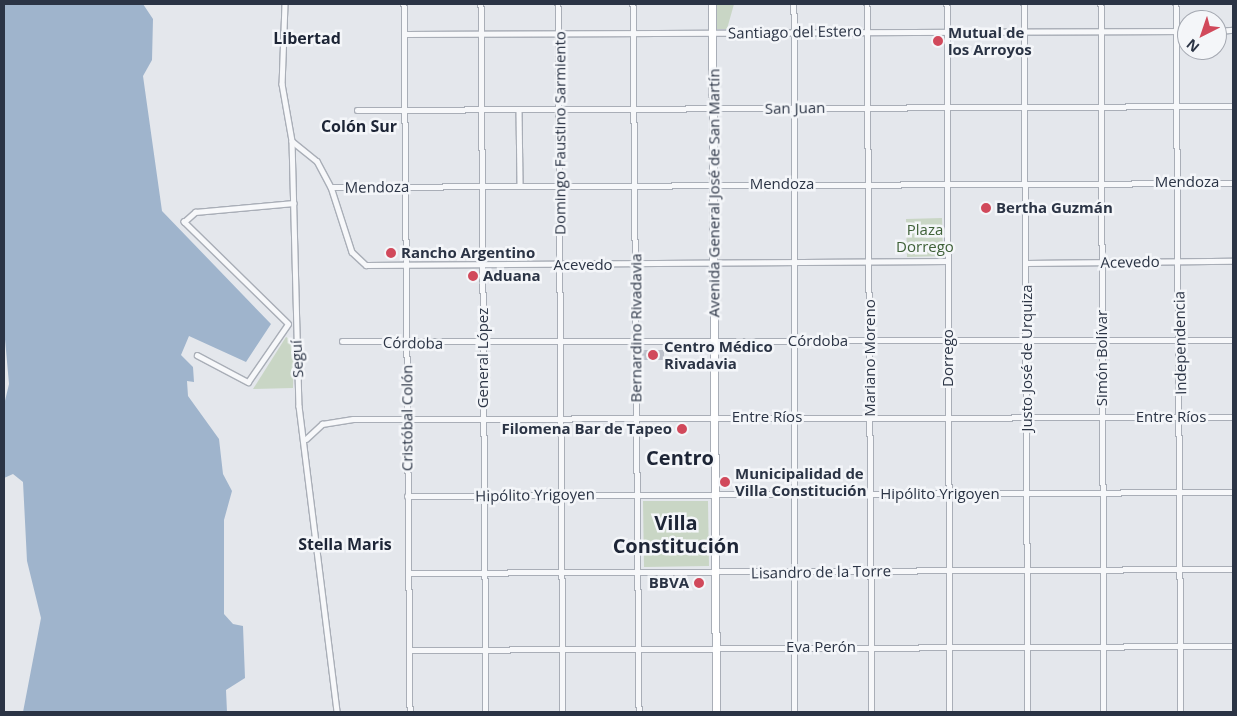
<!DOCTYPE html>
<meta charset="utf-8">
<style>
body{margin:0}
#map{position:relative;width:1237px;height:716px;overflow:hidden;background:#e4e7ec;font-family:"Open Sans",sans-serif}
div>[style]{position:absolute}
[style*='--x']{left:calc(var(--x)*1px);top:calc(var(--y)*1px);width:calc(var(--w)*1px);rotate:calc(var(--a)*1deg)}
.green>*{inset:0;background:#c9d6c5}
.water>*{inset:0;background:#9fb4cc}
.building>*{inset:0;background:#bbc0ca}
.roads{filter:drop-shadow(1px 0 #a9aeb7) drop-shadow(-1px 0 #a9aeb7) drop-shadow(0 1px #a9aeb7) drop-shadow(0 -1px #a9aeb7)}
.minor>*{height:4.5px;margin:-2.25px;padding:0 2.25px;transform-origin:2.25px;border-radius:2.25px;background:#f7f8fa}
.primary>*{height:7px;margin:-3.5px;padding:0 3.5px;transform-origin:3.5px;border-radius:3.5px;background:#fff}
.dots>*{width:14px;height:14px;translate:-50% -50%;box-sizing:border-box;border:2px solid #f4f6f9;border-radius:50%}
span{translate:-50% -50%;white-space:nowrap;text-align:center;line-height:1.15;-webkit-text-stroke:5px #f4f6f9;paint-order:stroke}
.street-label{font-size:15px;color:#2b3445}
.poi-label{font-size:15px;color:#2b3445;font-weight:700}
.left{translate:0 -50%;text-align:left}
.right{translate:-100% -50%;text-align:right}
.park-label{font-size:15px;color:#3f6138}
.neighbourhood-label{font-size:16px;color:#1d2536;font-weight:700}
.district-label{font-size:20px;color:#1d2536;font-weight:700}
.frame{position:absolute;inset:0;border:5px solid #2b3445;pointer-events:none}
.north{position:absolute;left:1177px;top:10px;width:50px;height:50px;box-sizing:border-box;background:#f4f6f9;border:1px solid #a4a8b1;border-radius:50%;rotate:221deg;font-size:14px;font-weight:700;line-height:20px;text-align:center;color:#2b3445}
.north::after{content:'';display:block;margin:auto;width:18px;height:22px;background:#d1495b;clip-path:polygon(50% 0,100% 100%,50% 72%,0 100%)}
</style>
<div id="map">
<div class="green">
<div style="clip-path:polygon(717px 4px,734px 4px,727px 29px,717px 29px)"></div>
<div style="clip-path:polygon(942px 218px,943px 256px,907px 257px,906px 219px)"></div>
<div style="clip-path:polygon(286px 337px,294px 341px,293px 388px,253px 389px)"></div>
<div style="clip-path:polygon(643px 501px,708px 501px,709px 566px,644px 567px)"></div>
</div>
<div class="water">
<div style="clip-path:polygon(4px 4px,143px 4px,153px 19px,152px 60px,143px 76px,162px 211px,271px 324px,246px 362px,189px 336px,181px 355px,193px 367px,194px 382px,187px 381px,188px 396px,219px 439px,223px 474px,232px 491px,224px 520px,224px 614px,233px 624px,243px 626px,245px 678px,226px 690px,227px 712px,23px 712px,41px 618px,27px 561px,23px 482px,13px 474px,4px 478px,4px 405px,9px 384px,4px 328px)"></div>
</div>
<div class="building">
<div style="clip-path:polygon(642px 350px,664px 350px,664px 360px,642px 360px)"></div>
</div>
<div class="roads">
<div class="minor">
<div style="--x:285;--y:4;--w:80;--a:92.1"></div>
<div style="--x:282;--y:84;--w:58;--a:80"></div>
<div style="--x:292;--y:141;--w:265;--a:88.5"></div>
<div style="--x:299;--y:406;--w:308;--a:82.9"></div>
<div style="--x:404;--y:4;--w:708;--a:89.51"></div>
<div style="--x:481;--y:4;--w:708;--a:89.6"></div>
<div style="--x:558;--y:4;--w:708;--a:89.6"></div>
<div style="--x:633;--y:4;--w:708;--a:89.51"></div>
<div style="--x:794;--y:4;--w:708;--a:89.92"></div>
<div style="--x:867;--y:4;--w:708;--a:89.6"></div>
<div style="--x:947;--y:4;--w:708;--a:89.76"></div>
<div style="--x:1024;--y:4;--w:708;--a:89.68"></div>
<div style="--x:1101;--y:4;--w:708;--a:89.76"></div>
<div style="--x:1176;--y:4;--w:708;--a:89.6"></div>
<div style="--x:1217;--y:31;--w:16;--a:-4"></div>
<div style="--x:404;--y:34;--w:783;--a:-0.22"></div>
<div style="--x:357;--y:110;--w:876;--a:-0.26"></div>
<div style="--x:519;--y:110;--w:76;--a:89.2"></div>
<div style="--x:292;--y:141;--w:32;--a:39"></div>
<div style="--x:317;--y:161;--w:30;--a:62"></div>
<div style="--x:331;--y:187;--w:68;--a:72.1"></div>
<div style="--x:352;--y:252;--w:19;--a:43"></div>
<div style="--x:366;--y:265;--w:582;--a:-0.39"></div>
<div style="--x:331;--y:187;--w:902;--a:-0.25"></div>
<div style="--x:1026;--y:263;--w:207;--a:-0.6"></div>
<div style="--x:342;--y:341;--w:891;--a:-0.06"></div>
<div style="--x:197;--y:355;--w:58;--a:27.9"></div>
<div style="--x:248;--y:382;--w:70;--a:-55.4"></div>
<div style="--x:288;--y:324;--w:146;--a:-135.6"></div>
<div style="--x:184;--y:222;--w:15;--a:-42"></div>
<div style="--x:195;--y:212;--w:99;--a:-5.2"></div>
<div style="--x:306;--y:439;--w:22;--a:-43"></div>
<div style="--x:322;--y:424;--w:31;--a:-9"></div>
<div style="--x:353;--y:419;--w:880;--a:-0.13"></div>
<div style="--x:407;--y:496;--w:826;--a:-0.28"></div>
<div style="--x:408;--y:573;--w:825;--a:-0.28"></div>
<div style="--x:410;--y:650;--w:823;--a:-0.28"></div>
</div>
<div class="primary">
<div style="--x:712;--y:4;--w:708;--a:89.68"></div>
</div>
</div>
<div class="dots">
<div style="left:938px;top:41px;background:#d1495b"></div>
<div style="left:986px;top:208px;background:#d1495b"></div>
<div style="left:391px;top:253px;background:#d1495b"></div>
<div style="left:473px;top:276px;background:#d1495b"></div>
<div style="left:653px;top:355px;background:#d1495b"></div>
<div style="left:682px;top:429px;background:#d1495b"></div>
<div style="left:725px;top:482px;background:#d1495b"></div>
<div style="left:699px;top:583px;background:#d1495b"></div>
</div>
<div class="street-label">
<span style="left:795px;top:32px;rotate:-1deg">Santiago del Estero</span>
<span style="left:795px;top:108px;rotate:-1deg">San Juan</span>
<span style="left:560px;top:133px;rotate:-90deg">Domingo Faustino Sarmiento</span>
<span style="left:1187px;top:182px">Mendoza</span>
<span style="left:782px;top:184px">Mendoza</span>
<span style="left:377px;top:187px;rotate:-1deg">Mendoza</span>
<span style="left:714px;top:193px;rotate:-90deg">Avenida General José de San Martín</span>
<span style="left:1130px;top:262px;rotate:-1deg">Acevedo</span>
<span style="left:583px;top:265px">Acevedo</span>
<span style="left:636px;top:328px;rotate:-90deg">Bernardino Rivadavia</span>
<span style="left:818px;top:341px">Córdoba</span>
<span style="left:413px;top:343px;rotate:1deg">Córdoba</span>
<span style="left:1180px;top:343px;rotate:-91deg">Independencia</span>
<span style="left:483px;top:358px;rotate:-90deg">General López</span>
<span style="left:870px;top:358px;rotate:-90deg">Mariano Moreno</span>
<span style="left:948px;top:358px;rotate:-90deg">Dorrego</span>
<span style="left:1027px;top:358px;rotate:-90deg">Justo José de Urquiza</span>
<span style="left:1102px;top:358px;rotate:-90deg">Simón Bolívar</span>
<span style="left:297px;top:359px;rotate:-93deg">Seguí</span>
<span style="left:767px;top:417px">Entre Ríos</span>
<span style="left:1171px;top:417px">Entre Ríos</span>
<span style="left:407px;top:418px;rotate:-90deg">Cristóbal Colón</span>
<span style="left:940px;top:494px">Hipólito Yrigoyen</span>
<span style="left:535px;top:495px;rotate:-1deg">Hipólito Yrigoyen</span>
<span style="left:821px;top:572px;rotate:-1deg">Lisandro de la Torre</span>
<span style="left:821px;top:647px">Eva Perón</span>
</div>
<div class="poi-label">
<span class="left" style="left:948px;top:41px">Mutual de<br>los Arroyos</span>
<span class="left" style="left:996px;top:208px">Bertha Guzmán</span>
<span class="left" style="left:401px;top:253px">Rancho Argentino</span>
<span class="left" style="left:483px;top:276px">Aduana</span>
<span class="left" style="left:664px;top:355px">Centro Médico<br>Rivadavia</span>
<span class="right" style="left:672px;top:429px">Filomena Bar de Tapeo</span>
<span class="left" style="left:735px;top:482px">Municipalidad de<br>Villa Constitución</span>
<span class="right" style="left:689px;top:583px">BBVA</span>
</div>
<div class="park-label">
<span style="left:925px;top:238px">Plaza<br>Dorrego</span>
</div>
<div class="neighbourhood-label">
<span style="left:307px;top:38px">Libertad</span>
<span style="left:359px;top:126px">Colón Sur</span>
<span style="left:345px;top:544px">Stella Maris</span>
</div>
<div class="district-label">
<span style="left:680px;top:457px">Centro</span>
<span style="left:676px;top:534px">Villa<br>Constitución</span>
</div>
<div class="frame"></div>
<div class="north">N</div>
</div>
